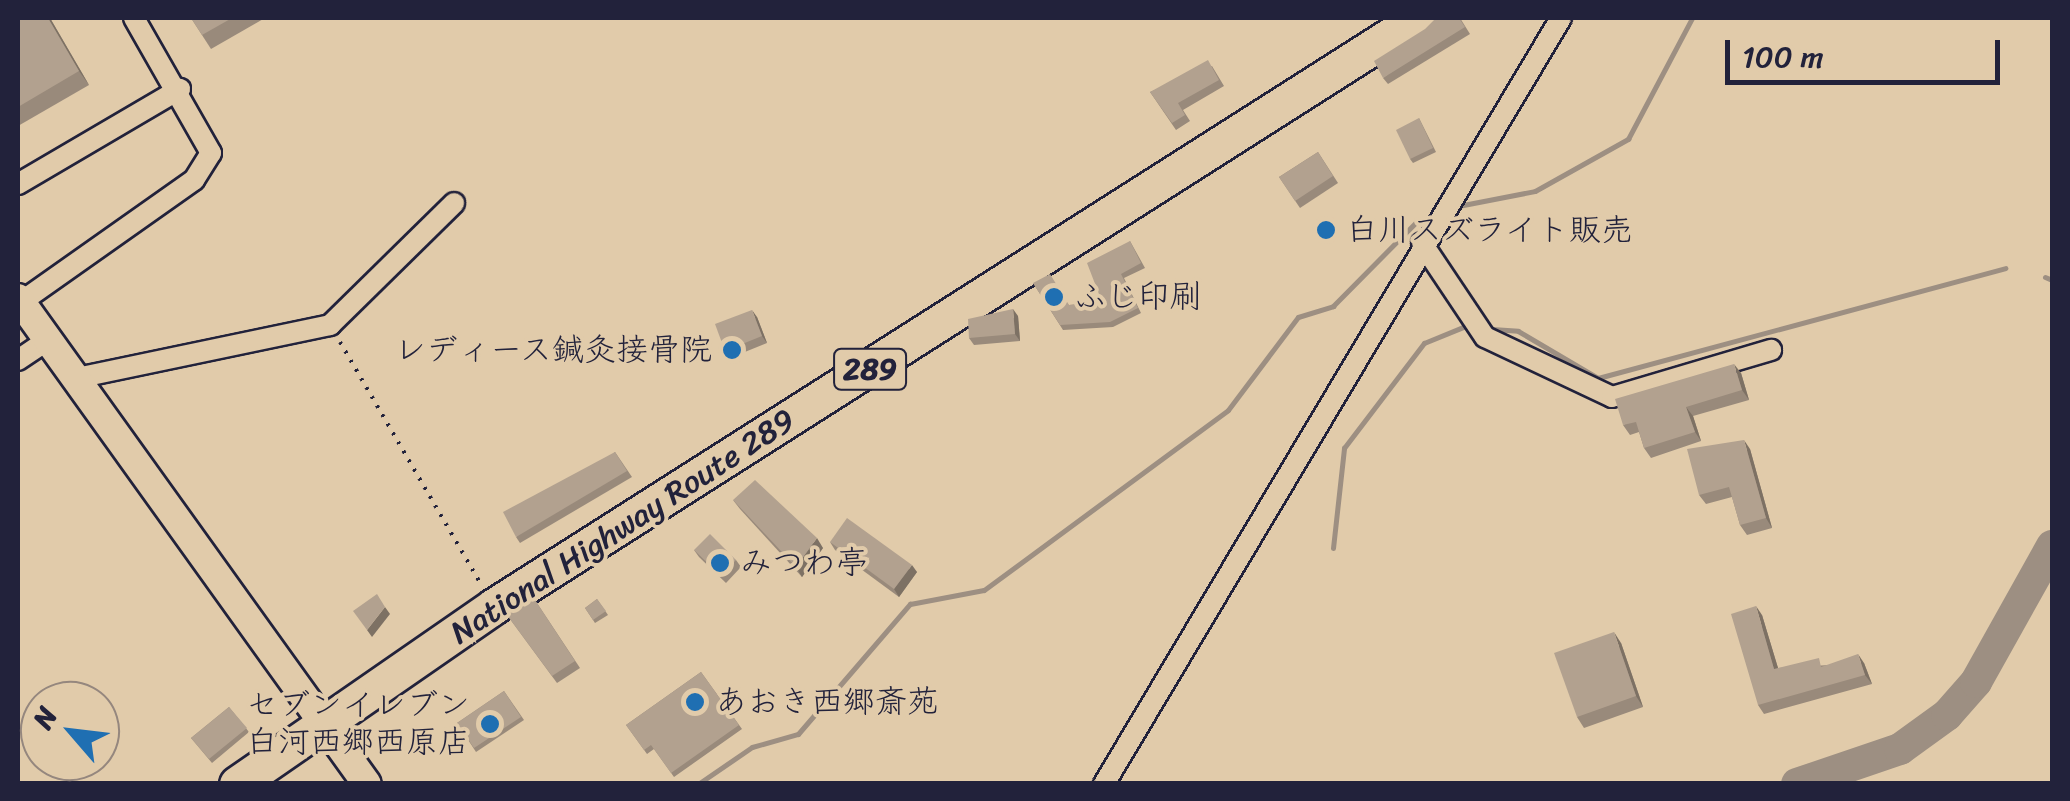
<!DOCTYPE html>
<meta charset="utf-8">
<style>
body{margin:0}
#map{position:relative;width:2070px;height:801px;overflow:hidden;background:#e1cbaa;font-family:Sriracha,"Klee One",sans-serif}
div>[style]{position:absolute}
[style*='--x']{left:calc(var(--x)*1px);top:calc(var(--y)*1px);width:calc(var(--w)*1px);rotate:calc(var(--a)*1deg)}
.stream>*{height:5px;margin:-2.5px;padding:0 2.5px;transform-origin:2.5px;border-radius:2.5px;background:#9d8f82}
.river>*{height:32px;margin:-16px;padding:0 16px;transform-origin:16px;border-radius:16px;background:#9d8f82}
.path>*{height:4px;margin-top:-2px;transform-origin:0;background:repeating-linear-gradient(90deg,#22223b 0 2.5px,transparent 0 10.5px)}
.roads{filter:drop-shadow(2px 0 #22223b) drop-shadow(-2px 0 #22223b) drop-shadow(0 2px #22223b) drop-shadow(0 -2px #22223b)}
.street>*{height:20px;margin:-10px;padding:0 10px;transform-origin:10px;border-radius:10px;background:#e1cbaa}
.secondary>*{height:28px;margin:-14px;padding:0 14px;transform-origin:14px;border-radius:14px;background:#e1cbaa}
.highway>*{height:35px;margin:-17.5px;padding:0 17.5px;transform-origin:17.5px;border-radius:17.5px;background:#e1cbaa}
.wall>*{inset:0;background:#998a7b}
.shaded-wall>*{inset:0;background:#7d7164}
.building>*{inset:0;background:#b2a18f}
.dots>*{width:28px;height:28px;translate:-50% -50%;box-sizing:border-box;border:5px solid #e1cbaa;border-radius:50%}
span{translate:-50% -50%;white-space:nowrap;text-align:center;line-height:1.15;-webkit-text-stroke:8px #e1cbaa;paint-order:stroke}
.shield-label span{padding:2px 8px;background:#e1cbaa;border:2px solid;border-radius:8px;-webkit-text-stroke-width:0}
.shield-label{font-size:30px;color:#22223b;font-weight:700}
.poi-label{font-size:32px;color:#22223b}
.left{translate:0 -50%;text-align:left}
.right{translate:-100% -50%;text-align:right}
.street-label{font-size:32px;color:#22223b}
.frame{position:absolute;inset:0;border:20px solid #22223b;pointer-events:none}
.north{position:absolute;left:20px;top:681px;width:100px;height:100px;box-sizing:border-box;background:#e1cbaa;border:2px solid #95877e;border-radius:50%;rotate:298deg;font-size:28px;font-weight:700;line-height:40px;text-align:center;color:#22223b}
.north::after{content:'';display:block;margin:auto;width:35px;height:45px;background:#1f6fb2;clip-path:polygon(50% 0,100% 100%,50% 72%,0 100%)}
.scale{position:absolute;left:1725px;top:40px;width:275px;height:45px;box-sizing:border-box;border:5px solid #22223b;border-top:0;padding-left:12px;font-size:30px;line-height:35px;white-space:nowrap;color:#22223b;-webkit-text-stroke:8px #e1cbaa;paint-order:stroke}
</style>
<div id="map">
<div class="stream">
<div style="--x:1458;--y:206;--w:78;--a:-11"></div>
<div style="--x:1535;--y:191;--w:107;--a:-29.2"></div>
<div style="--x:1628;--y:139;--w:137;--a:-62.1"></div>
<div style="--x:2045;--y:277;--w:8;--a:23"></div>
<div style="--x:1492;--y:329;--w:26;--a:4"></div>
<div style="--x:1518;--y:331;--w:93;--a:30.4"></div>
<div style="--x:1598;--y:378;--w:422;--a:-15.1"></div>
<div style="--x:1333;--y:548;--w:101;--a:-83.7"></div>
<div style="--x:1344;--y:448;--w:132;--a:-52.7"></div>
<div style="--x:1424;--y:343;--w:42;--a:-22.3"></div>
<div style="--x:698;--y:784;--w:65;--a:-34.4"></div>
<div style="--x:752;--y:747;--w:48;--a:-15.8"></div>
<div style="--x:798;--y:734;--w:172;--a:-49.3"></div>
<div style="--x:910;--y:604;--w:75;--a:-10.7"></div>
<div style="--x:984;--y:590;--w:303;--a:-36.4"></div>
<div style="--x:1228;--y:410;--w:116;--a:-53"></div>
<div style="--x:1298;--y:317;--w:37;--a:-17"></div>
<div style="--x:1333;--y:306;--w:120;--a:-45.3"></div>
</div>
<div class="river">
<div style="--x:1797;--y:784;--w:109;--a:-18.8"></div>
<div style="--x:1900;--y:749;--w:58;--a:-35.9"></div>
<div style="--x:1947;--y:715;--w:44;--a:-48.7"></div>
<div style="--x:1976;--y:682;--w:156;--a:-60.8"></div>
</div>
<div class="path">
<div style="--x:340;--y:342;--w:280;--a:59.8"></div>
</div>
<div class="roads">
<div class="street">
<div style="--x:18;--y:184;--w:188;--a:-30.4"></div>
<div style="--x:1422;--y:243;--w:113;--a:56.2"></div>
<div style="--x:1485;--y:337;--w:140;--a:25.3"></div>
<div style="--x:1612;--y:397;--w:166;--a:-16.5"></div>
<div style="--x:21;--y:302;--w:212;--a:-35.2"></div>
<div style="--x:194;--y:180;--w:32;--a:-58"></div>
<div style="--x:211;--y:153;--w:155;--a:-119.7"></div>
<div style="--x:18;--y:360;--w:32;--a:-34"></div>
<div style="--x:72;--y:379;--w:264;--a:-11.8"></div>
<div style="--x:330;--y:325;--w:174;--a:-44.5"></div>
<div style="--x:1104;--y:784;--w:892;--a:-59.18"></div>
</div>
<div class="secondary">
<div style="--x:18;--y:298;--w:598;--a:54.32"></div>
</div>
<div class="highway">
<div style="--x:237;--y:784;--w:313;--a:-34.7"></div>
<div style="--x:494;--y:606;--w:1095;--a:-32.47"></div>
</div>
</div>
<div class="wall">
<div style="clip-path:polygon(18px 18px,50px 18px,89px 85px,18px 126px)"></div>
<div style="clip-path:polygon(191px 18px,265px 18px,211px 49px)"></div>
<div style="clip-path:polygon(1460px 18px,1470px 34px,1388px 84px,1383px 78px)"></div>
<div style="clip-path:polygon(1212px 66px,1224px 86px,1183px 110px,1190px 121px,1176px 130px,1150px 92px)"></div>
<div style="clip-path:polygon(1419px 118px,1436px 152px,1413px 163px,1410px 159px)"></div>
<div style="clip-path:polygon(1318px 152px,1338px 183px,1300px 208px,1279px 177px)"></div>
<div style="clip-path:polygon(1130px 241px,1145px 268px,1124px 278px,1141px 313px,1113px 327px,1063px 330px,1033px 283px,1069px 305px,1102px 302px)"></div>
<div style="clip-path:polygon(1018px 316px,1020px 341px,974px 345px,969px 338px)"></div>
<div style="clip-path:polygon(757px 317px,767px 343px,730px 358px,725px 351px)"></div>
<div style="clip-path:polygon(1741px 373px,1749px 400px,1693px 416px,1701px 441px,1651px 458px,1644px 448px,1639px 432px,1630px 435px,1623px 425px)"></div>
<div style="clip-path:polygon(1750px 449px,1772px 528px,1747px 535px,1740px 525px,1732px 497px,1706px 504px,1699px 495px)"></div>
<div style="clip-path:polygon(615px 452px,632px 477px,520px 543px,516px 537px)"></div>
<div style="clip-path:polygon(733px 500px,823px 548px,802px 577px,740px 509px)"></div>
<div style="clip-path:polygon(830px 542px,917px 572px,899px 597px,835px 550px)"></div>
<div style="clip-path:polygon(694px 550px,736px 560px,741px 567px,726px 583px,699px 557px)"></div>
<div style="clip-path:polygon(533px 597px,580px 668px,557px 683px,507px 615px)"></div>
<div style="clip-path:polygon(597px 599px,608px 615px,595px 623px,585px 608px)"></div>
<div style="clip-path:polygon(1762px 615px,1778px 668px,1864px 663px,1872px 684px,1764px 714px,1758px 705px)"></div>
<div style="clip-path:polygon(1621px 643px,1643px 707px,1584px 728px,1577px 717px)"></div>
<div style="clip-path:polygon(701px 672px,742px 729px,674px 777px,654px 749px,647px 754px,626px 725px)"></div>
<div style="clip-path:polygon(504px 691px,524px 720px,476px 752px,457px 723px)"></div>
<div style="clip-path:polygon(229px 707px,249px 732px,212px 763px,191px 738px)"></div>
</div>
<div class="shaded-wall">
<div style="clip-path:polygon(48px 18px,50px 18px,89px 85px,79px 71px)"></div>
<div style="clip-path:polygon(1013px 309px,1018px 316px,1020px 341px,1015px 334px)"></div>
<div style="clip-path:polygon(752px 310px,757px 317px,767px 343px,762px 336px)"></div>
<div style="clip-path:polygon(1734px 364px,1741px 373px,1749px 400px,1742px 390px)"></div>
<div style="clip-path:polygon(1686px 407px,1693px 416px,1701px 441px,1695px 432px)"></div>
<div style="clip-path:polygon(1744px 440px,1750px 449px,1772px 528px,1766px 518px)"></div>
<div style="clip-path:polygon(817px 538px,823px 548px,802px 577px,796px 567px)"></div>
<div style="clip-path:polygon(912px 565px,917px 572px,899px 597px,894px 589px)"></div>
<div style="clip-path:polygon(1756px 606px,1762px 615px,1781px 678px,1774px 669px)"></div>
<div style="clip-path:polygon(385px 607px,390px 614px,372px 637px,367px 630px)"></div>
<div style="clip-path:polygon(1614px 632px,1621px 643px,1643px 707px,1636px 696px)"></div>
<div style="clip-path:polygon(1858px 654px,1864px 663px,1872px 684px,1865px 675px)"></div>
</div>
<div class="building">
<div style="clip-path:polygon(18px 18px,48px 18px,79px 71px,18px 107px)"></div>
<div style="clip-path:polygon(191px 18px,232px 18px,202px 35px)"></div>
<div style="clip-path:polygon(1436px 18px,1459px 18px,1465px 27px,1383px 78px,1374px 61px,1425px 29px)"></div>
<div style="clip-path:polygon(1208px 60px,1219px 80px,1178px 103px,1185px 115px,1172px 123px,1150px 92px)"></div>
<div style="clip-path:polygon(1419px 118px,1433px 148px,1410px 159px,1396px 130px)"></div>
<div style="clip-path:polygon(1318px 152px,1333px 176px,1295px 201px,1279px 177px)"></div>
<div style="clip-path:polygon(1130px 241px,1141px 263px,1121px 274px,1138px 308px,1110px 322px,1060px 325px,1033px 283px,1050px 274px,1069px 305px,1102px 302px,1087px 263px)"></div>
<div style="clip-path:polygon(1013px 309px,1015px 334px,969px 338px,968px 319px)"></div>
<div style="clip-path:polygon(752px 310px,762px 336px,725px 351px,715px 324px)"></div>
<div style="clip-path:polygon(1734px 364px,1742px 390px,1686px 407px,1695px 432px,1644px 448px,1636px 422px,1623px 425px,1615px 399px)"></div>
<div style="clip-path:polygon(1744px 440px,1766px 518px,1740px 525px,1729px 487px,1699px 495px,1687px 449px)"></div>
<div style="clip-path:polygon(615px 452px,627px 471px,516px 537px,503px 512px)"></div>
<div style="clip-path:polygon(755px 480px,817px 538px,796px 567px,733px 500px)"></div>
<div style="clip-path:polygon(847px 518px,912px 565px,894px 589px,830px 542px)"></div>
<div style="clip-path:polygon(710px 534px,736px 560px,721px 576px,694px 550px)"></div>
<div style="clip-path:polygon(377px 594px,385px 607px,367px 630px,353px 611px)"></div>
<div style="clip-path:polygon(533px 597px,575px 661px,552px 676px,507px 615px)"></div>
<div style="clip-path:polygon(597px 599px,606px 611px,593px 620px,585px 608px)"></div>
<div style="clip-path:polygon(1756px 606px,1774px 669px,1819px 658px,1821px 667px,1858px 654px,1865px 675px,1758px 705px,1731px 614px)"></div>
<div style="clip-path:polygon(1614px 632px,1636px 696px,1577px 717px,1554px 653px)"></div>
<div style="clip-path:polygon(701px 672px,739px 725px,671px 773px,651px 745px,644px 750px,626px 725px)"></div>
<div style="clip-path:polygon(504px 691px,521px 717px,474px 748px,457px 723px)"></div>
<div style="clip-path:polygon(229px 707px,247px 728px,209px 759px,191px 738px)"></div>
</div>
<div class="dots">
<div style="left:1326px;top:230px;background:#1f6fb2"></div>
<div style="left:1054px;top:297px;background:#1f6fb2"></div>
<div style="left:732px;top:350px;background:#1f6fb2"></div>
<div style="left:720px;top:563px;background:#1f6fb2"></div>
<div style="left:695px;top:702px;background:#1f6fb2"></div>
<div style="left:490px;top:724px;background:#1f6fb2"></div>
</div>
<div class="shield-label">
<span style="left:870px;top:369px">289</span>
</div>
<div class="poi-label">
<span class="left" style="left:1346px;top:230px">白川スズライト販売</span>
<span class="left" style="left:1074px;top:297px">ふじ印刷</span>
<span class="right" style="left:712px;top:350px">レディース鍼灸接骨院</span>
<span class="left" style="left:740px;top:563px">みつわ亭</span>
<span class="left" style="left:715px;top:702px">あおき西郷斎苑</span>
<span class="right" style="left:470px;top:724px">セブンイレブン<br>白河西郷西原店</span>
</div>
<div class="street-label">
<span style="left:623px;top:527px;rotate:-33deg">National Highway Route 289</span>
</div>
<div class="frame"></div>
<div class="north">N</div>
<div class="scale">100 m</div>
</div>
